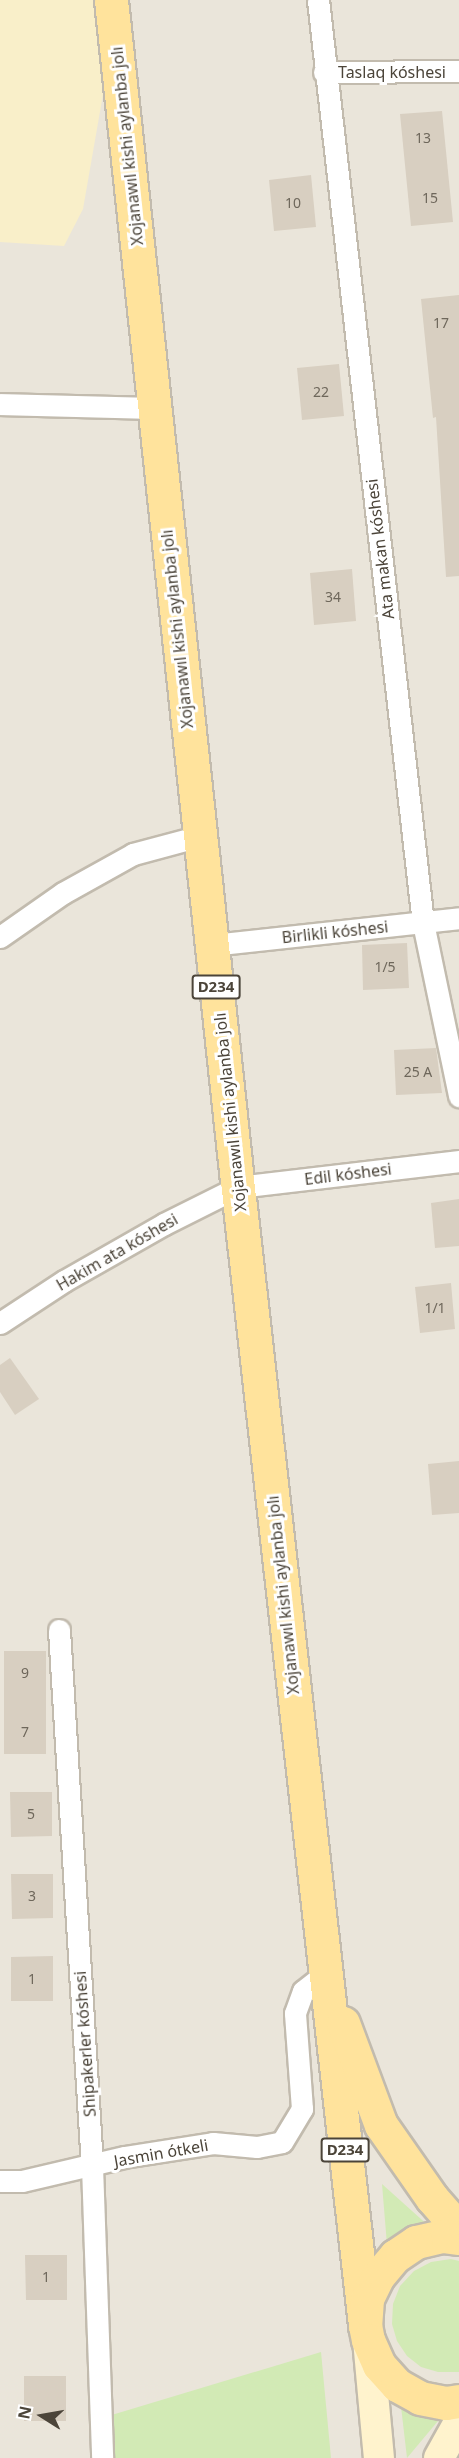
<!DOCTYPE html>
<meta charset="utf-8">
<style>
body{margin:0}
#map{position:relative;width:459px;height:2458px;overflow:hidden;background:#f6f3ec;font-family:"Noto Sans",sans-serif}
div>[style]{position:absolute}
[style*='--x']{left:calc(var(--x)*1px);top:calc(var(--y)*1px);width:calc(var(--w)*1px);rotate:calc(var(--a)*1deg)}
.residential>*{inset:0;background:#eae5da}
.green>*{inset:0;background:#d2eab5}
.sand>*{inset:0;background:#f9efc9}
.building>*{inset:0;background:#d8cfc1}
.roads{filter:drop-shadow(2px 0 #c2bbae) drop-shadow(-2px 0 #c2bbae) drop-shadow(0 2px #c2bbae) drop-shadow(0 -2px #c2bbae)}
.minor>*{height:21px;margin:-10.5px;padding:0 10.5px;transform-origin:10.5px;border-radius:10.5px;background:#fff}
.secondary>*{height:30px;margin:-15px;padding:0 15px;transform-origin:15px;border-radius:15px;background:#fff3cd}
.primary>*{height:33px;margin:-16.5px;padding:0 16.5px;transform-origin:16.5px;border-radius:16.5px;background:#ffe39c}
span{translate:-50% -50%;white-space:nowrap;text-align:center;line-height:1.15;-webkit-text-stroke:6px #fff;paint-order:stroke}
.number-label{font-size:14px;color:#6e675b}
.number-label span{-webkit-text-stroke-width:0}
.shield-label span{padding:2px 4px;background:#fff;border:2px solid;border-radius:4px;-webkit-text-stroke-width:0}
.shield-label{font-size:15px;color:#4b4439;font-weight:700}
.street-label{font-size:16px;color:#4b4439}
.north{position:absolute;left:12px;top:2386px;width:60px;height:60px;-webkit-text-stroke:4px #fff;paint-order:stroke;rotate:281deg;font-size:16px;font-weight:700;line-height:24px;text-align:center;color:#4b4439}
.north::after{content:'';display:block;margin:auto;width:21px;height:27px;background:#4b4439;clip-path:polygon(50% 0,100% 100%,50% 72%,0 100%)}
</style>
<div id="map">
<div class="residential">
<div style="clip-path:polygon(0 0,459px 0,459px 2458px,0 2458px)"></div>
</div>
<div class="green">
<div style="clip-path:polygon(382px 2184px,431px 2228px,388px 2257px)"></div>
<div style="clip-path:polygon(451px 2259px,459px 2261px,459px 2372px,438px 2372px,421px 2367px,407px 2356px,397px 2341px,392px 2324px,393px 2304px,400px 2286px,414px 2271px,431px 2262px)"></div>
<div style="clip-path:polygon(321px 2352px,331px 2458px,114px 2458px,105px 2417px)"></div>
<div style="clip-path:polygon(400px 2398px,443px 2415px,407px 2458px)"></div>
</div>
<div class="sand">
<div style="clip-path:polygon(0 0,109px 0,113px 37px,83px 209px,64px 246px,0 242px)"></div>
</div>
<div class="building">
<div style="clip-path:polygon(442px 111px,453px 222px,411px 226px,400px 114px)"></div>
<div style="clip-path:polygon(311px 175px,316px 227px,274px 231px,269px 180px)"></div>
<div style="clip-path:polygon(459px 295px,459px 576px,446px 577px,436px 417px,433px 418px,421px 299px)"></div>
<div style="clip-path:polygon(339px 364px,344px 416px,302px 420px,297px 368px)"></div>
<div style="clip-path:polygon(352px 569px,356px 621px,314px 625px,310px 573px)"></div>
<div style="clip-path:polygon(407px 943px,409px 988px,363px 990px,362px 945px)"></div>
<div style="clip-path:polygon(436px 1048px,442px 1093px,396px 1095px,394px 1050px)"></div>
<div style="clip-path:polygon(459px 1199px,459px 1246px,435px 1248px,431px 1203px)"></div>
<div style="clip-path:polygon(451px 1283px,455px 1329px,420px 1333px,415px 1287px)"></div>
<div style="clip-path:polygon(10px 1358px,39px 1399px,15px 1415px,0 1392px,0 1365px)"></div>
<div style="clip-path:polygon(459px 1461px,459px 1513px,432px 1515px,428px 1464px)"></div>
<div style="clip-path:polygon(4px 1651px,46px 1651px,46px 1754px,4px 1754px)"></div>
<div style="clip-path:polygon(10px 1792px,52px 1792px,52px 1836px,11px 1837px)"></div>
<div style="clip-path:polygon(11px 1874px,53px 1874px,53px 1918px,12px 1919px)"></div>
<div style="clip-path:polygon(53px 1956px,53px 2001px,11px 2001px,11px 1957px)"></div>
<div style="clip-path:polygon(25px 2255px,67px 2255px,67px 2300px,26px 2300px)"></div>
<div style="clip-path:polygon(24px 2376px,66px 2376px,66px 2421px,24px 2421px)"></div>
</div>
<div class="roads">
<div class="minor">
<div style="--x:318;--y:0;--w:929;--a:83.51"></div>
<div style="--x:423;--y:923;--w:177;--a:78.2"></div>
<div style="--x:324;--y:72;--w:135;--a:-0.4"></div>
<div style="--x:0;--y:404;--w:153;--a:1.5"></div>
<div style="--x:0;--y:937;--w:77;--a:-34.9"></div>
<div style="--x:63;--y:893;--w:80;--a:-29.1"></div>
<div style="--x:133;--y:854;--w:69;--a:-15"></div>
<div style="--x:212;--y:945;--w:248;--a:-6.2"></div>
<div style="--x:0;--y:1323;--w:77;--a:-33.3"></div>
<div style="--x:64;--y:1281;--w:115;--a:-29.7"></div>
<div style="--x:164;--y:1224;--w:83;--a:-26.6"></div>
<div style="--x:238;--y:1187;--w:223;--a:-6.7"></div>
<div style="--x:59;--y:1630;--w:537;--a:86.48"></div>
<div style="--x:92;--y:2166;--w:292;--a:88"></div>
<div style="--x:0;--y:2181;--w:22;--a:0"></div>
<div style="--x:22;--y:2181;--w:105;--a:-13.2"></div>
<div style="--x:124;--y:2157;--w:90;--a:-8.9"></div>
<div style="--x:213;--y:2143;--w:44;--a:5.2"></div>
<div style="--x:257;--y:2147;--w:25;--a:-11"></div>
<div style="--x:282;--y:2142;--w:39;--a:-59"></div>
<div style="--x:302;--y:2109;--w:96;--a:-94.2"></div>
<div style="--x:295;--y:2013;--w:23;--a:-70"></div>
<div style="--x:303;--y:1991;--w:28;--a:-38"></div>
</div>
<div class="secondary">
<div style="--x:368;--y:2340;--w:119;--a:84.7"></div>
<div style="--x:439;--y:2458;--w:41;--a:-60.9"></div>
</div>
<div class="primary">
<div style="--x:111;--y:0;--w:1187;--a:83.91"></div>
<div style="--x:237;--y:1180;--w:1152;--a:83.62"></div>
<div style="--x:343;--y:2023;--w:109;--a:69.6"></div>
<div style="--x:381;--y:2125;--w:89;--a:55.1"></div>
<div style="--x:432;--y:2198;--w:41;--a:48.9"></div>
<div style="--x:459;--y:2238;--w:17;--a:-173"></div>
<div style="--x:442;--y:2236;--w:27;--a:167"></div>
<div style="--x:416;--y:2242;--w:25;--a:146"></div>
<div style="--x:395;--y:2256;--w:26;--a:130"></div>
<div style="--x:378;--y:2276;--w:25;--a:116"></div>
<div style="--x:367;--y:2299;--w:26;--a:94"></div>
<div style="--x:365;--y:2325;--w:15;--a:79"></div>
<div style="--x:368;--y:2340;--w:27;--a:66"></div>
<div style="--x:379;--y:2365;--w:27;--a:48"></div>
<div style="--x:397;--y:2385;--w:26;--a:29"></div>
<div style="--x:420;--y:2398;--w:26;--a:11"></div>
<div style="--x:446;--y:2403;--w:13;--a:-9"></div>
</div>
</div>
<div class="number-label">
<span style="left:423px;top:138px">13</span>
<span style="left:430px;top:198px">15</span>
<span style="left:293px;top:203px">10</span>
<span style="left:441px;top:323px">17</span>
<span style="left:321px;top:392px">22</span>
<span style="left:333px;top:597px">34</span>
<span style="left:385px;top:967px">1/5</span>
<span style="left:418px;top:1072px">25 А</span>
<span style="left:435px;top:1308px">1/1</span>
<span style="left:25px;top:1673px">9</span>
<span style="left:25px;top:1732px">7</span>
<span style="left:31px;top:1814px">5</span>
<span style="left:32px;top:1896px">3</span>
<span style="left:32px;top:1979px">1</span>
<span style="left:46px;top:2277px">1</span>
</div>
<div class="shield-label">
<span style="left:216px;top:987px">D234</span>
<span style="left:345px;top:2150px">D234</span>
</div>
<div class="street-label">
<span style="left:392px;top:72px">Taslaq kóshesi</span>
<span style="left:127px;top:146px;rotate:-96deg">Xojanawıl kishi aylanba jolı</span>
<span style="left:380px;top:549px;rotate:-97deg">Ata makan kóshesi</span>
<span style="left:177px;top:629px;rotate:-96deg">Xojanawıl kishi aylanba jolı</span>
<span style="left:335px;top:932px;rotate:-6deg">Birlikli kóshesi</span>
<span style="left:230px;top:1112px;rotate:-96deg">Xojanawıl kishi aylanba jolı</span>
<span style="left:348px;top:1174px;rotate:-7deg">Edil kóshesi</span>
<span style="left:117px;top:1252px;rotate:-30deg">Hakim ata kóshesi</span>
<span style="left:283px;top:1595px;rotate:-96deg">Xojanawıl kishi aylanba jolı</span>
<span style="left:85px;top:2044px;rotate:-94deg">Shipakerler kóshesi</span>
<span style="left:161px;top:2153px;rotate:-10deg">Jasmin ótkeli</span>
</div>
<div class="north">N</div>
</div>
